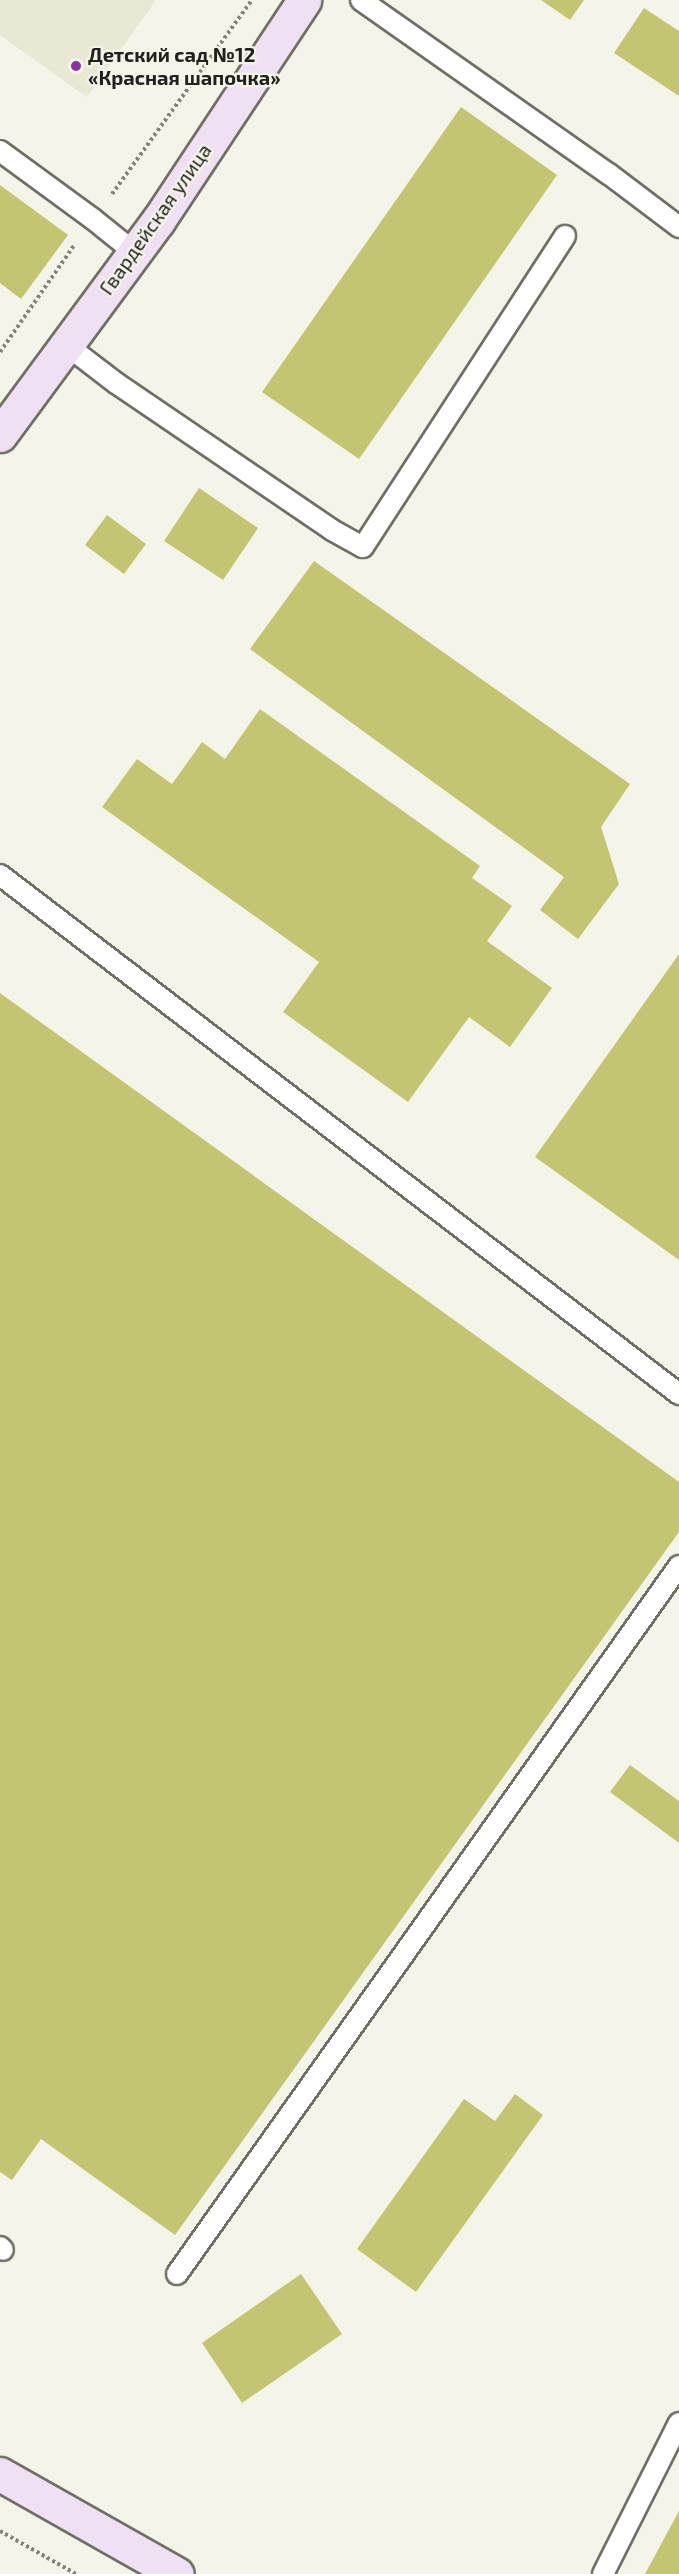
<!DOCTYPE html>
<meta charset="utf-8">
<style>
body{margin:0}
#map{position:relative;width:679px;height:2574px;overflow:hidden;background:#f4f4e8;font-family:"Exo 2",sans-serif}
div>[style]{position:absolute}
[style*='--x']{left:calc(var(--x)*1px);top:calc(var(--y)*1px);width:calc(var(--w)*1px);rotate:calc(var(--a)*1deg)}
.built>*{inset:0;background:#e8e8d5}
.building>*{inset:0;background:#c4c573}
.path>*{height:4px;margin-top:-2px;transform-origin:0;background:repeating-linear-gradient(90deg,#84847c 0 3px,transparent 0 6px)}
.roads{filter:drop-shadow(2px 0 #6f6f65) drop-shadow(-2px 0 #6f6f65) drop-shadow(0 2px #6f6f65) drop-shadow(0 -2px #6f6f65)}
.lane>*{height:20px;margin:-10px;padding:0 10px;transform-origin:10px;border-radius:10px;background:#fff}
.secondary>*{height:33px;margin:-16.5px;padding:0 16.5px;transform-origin:16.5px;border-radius:16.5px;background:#efe0f4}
.dots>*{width:16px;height:16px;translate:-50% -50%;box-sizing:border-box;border:3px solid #f4f4e8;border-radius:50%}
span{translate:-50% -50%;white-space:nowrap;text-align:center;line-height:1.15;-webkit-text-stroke:4.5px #f4f4e8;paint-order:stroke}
.poi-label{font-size:20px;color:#21211d;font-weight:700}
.left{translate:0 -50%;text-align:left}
.street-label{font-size:20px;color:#21211d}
</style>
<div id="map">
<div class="built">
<div style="clip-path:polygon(0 0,156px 0,87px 97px,0 35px)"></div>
</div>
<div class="building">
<div style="clip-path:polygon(541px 0,584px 0,570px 20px)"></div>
<div style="clip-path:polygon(644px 8px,679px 31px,679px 96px,614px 53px)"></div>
<div style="clip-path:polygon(461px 107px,557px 175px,359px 459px,262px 392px)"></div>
<div style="clip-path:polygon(0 185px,68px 235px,21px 299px,0 283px)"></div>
<div style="clip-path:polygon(199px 488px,258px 528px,223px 580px,164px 541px)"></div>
<div style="clip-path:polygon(107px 515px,146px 544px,124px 574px,85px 545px)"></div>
<div style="clip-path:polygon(314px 561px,630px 784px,601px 827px,619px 884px,578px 939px,540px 910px,564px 877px,250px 649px)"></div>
<div style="clip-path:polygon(260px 709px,480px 866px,472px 878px,512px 906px,487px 941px,552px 988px,510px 1047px,469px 1017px,408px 1102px,283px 1012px,319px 962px,102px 807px,137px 759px,172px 784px,202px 742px,225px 759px)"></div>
<div style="clip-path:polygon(679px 954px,679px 1260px,535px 1157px)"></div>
<div style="clip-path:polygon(0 993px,679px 1482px,679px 1532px,175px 2235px,41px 2139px,12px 2180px,0 2172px)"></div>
<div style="clip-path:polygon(630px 1765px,679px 1801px,679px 1843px,610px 1792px)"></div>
<div style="clip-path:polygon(515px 2094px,543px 2115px,416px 2292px,357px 2249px,464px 2099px,495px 2121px)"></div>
<div style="clip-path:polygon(301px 2274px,342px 2334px,242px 2403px,202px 2343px)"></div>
<div style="clip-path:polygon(679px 2511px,679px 2574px,645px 2574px)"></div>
</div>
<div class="path">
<div style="--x:112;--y:194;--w:239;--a:-54.2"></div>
<div style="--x:0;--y:352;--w:131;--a:-55.2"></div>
<div style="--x:0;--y:2531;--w:87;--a:29.5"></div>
</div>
<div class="roads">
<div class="lane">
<div style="--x:361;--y:0;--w:303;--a:35.1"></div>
<div style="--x:609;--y:174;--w:88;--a:37.1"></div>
<div style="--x:0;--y:151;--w:115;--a:36.2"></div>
<div style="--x:93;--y:219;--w:53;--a:38.8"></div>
<div style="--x:65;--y:344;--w:64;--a:37.4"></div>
<div style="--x:116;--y:383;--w:261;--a:34.2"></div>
<div style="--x:332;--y:530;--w:35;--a:29"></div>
<div style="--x:363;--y:547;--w:371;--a:-57"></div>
<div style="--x:0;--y:875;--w:855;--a:37.39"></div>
<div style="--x:0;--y:2247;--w:4;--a:45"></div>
<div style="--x:177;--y:2274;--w:868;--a:-54.66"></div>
<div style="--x:603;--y:2574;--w:169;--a:-63.3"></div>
</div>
<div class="secondary">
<div style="--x:0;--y:435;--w:266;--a:-53.6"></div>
<div style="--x:158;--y:221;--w:265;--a:-56.5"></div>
<div style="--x:0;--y:2474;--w:203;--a:29.5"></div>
</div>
</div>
<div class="dots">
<div style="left:76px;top:66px;background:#8a33a0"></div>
</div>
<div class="poi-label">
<span class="left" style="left:88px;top:66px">Детский сад №12<br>«Красная шапочка»</span>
</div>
<div class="street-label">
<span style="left:155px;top:219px;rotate:-55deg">Гвардейская улица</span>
</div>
</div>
